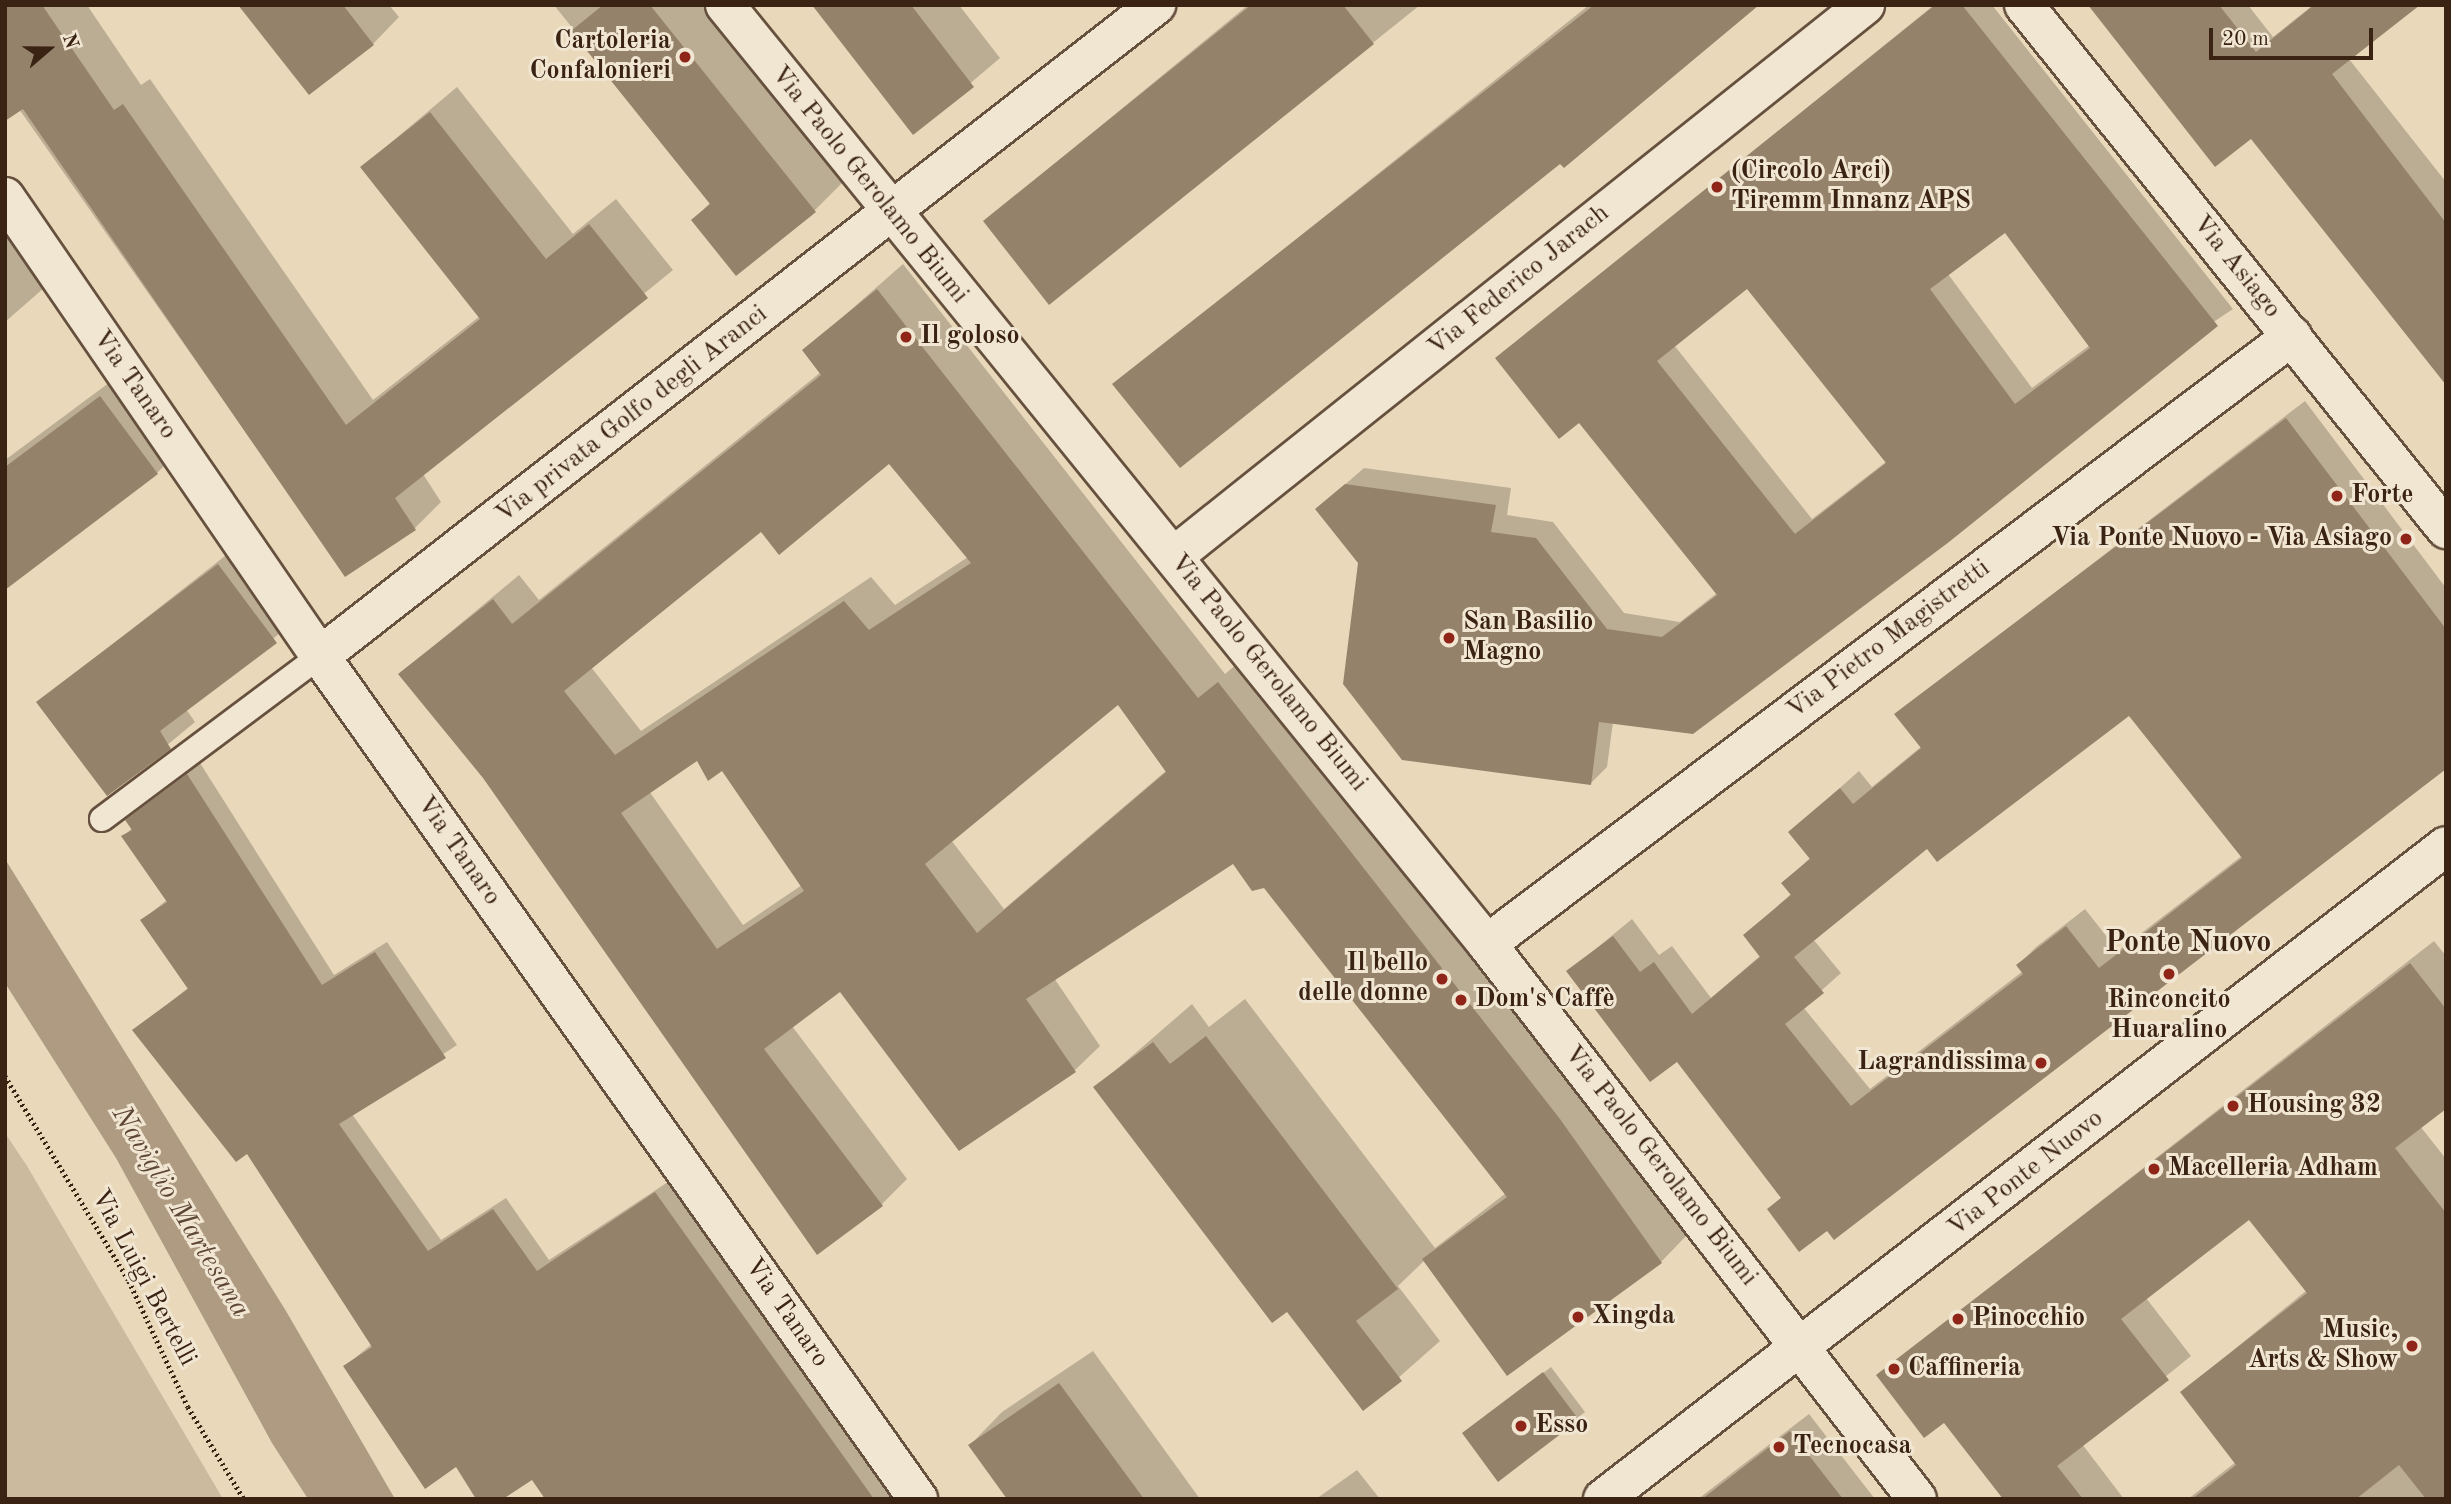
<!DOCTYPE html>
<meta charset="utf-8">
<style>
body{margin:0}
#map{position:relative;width:2451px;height:1504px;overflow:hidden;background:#e9d9ba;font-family:"Old Standard TT",serif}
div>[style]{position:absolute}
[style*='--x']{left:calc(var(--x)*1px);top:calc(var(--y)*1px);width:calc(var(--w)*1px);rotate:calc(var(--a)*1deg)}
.green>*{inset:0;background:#cbba9e}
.water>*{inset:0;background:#ae9b82}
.shadow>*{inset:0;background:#0003}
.building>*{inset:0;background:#95826a}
.path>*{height:4.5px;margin-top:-2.25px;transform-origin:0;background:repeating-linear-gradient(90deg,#3b2314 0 2px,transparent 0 5.5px)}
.roads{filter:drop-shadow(2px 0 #66503e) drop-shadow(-2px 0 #66503e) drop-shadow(0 2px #66503e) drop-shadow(0 -2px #66503e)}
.lane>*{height:24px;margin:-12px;padding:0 12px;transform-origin:12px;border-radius:12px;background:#f1e6d2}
.street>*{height:38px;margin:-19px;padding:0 19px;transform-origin:19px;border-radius:19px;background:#f1e6d2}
.secondary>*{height:38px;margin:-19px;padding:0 19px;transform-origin:19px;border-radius:19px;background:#f1e6d2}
.dots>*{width:19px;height:19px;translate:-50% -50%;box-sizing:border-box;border:4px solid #f1e6d2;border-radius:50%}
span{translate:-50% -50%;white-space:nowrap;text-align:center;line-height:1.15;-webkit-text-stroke:6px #f1e6d2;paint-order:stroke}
.poi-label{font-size:26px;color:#3b2314;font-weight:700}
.right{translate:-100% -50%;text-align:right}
.left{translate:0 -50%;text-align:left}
.street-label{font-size:26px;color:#3b2314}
.water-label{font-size:28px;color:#5e4735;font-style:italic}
.quarter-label{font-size:30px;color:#3b2314;font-weight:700}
.frame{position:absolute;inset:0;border:7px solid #3b2314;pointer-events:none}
.north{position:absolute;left:14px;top:14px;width:70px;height:70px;-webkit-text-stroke:5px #f1e6d2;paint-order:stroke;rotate:70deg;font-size:19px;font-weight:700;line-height:28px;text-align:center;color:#3b2314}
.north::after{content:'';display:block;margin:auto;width:24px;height:32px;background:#3b2314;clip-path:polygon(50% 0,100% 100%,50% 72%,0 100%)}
.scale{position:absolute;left:2209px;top:28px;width:164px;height:32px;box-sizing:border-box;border:4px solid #3b2314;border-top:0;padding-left:9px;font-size:21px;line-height:24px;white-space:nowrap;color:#3b2314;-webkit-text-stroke:5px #f1e6d2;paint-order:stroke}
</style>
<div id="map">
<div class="green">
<div style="clip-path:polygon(5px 1133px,27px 1166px,223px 1499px,5px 1499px)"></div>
</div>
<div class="water">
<div style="clip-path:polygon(5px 859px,286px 1311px,395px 1499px,308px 1499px,272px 1443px,116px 1158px,5px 983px)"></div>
</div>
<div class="shadow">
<div style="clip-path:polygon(5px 5px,87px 5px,141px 85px,150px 79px,373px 400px,480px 316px,362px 167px,457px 87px,573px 234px,616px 199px,673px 270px,423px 474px,441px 502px,415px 528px,346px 575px,5px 89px)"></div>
<div style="clip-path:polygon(241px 5px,389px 5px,399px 17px,373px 44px)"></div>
<div style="clip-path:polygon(554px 5px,710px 5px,847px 178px,815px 210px,693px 220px,711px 202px)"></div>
<div style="clip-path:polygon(814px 5px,959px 5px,1000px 58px,913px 132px)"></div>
<div style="clip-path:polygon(1248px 5px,1420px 5px,1050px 302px,985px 221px)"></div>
<div style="clip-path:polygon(1589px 5px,1759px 5px,1564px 166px,1560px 161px,1115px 384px)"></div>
<div style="clip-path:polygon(evenodd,1934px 5px,1992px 5px,2233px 309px,1613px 722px,1607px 767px,1591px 783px,1360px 563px,1317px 509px,1364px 468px,1511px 488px,1507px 515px,1553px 522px,1624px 613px,1680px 622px,1717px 593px,1579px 421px,1497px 358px,1934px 5px,2006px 231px,2090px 345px,2032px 388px,1948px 274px,2006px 231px,1934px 5px,1747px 286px,1887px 461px,1812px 519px,1674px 345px,1747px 286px)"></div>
<div style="clip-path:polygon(2090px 5px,2248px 5px,2273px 37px,2313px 5px,2417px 5px,2349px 59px,2446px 182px,2446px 377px,2251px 136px)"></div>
<div style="clip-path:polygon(5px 195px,68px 267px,5px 322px)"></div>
<div style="clip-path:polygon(evenodd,903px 264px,1225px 674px,1244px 658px,1585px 1093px,1686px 1236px,1661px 1262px,1425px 1260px,1398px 1286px,1440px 1341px,1363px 1409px,1287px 1310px,1095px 1088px,1192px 1004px,1209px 1027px,1245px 999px,1435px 1248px,1506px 1193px,1265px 886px,1233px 861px,1054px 978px,1100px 1046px,1074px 1071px,840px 989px,792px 1026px,907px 1179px,881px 1205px,484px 777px,400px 674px,519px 575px,539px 600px,821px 372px,804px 351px,903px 264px,890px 462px,968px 557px,895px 605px,871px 577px,641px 731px,591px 667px,762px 529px,890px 462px,903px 264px,1118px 702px,1167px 770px,1004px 909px,951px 840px,1118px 702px,903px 264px,697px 759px,723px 769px,802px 885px,743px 925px,649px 791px,697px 759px)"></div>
<div style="clip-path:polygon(133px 365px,190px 440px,157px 473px,5px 587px,5px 460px)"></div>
<div style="clip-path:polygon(evenodd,2305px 401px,2446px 588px,2446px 769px,1827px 1228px,1769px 1209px,1782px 1197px,1677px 1059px,1569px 971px,1632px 919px,1659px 955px,1672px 946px,1711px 998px,1761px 955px,1745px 935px,1792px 893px,1783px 883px,1811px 857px,1790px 832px,1859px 771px,1872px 787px,1922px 746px,1896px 714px,2305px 401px,2129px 714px,2243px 855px,2118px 951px,2085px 909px,2036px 947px,2018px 965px,2023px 971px,1870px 1089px,1803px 1007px,1841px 973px,1813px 939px,1927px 847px,2129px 714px)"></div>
<div style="clip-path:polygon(244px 541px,301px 616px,186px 709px,195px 722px,108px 794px,39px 702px)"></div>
<div style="clip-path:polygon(200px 763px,334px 975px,387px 942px,457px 1045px,352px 1114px,441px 1240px,506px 1198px,549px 1260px,668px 1182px,894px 1499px,547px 1499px,532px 1477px,456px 1465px,345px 1366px,372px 1344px,247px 1152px,134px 1031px,189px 987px,142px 920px,168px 899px,123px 837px,133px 827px,127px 820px)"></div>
<div style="clip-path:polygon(2434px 941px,2446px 956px,2446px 1106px,2420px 1126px,2446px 1159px,2446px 1499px,2188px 1499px,2236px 1462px,2182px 1392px,2307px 1290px,2250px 1218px,2146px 1298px,2191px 1356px,2082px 1444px,2124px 1499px,2005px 1499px,1945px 1420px,1878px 1375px)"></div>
<div style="clip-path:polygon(1093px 1351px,1200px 1499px,1009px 1499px,970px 1445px,1002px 1412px)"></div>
<div style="clip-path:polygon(1551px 1367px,1585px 1412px,1498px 1479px,1464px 1433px)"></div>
<div style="clip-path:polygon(1809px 1414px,1875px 1499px,1698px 1499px)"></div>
<div style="clip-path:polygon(1357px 1470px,1380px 1499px,1316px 1499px)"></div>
</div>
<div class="building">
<div style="clip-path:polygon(5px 5px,42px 5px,114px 110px,123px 104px,346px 425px,480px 319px,360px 167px,430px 112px,546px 259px,589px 224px,648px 298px,395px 498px,416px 530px,345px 577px,23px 109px,5px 121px)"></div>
<div style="clip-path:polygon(238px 5px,343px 5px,374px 45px,309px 95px)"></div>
<div style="clip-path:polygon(603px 5px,650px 5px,816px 212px,736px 276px,691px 220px,710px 204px,571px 31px)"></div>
<div style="clip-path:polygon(812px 5px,911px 5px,974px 87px,913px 135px)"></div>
<div style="clip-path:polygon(1251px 5px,1343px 5px,1374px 44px,1049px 305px,983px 221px)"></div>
<div style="clip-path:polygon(1594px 5px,1759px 5px,1564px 168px,1560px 164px,1180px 468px,1112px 384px)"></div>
<div style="clip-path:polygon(evenodd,1935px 5px,1962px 5px,2218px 326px,1949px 542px,1693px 734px,1599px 722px,1591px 785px,1402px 760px,1343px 684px,1358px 563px,1315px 509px,1345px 484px,1496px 505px,1491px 532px,1536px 538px,1607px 629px,1662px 637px,1717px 595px,1579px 423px,1559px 439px,1495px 358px,1935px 5px,2005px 233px,2090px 348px,2015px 404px,1930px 289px,2005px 233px,1935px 5px,1747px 289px,1886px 463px,1795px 534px,1657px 361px,1747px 289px)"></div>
<div style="clip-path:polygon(2088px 5px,2219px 5px,2256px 52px,2314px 5px,2420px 5px,2332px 74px,2446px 223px,2446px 385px,2251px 139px,2215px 167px)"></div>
<div style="clip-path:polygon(evenodd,877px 289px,1198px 698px,1218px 682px,1560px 1119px,1662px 1263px,1507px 1376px,1422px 1259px,1507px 1197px,1264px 888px,1252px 891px,1233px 864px,1026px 999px,1076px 1072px,959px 1151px,840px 992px,764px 1049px,883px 1206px,817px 1255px,483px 778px,398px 674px,493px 599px,512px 624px,821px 375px,802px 350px,877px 289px,889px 464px,971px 563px,869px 630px,844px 601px,615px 755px,564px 691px,761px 532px,779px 555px,889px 464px,877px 289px,1118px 705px,1166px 772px,977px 933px,925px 864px,1118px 705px,877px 289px,697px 761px,708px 781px,722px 771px,804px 891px,717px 949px,621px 813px,697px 761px)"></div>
<div style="clip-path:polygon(100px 396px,158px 474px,5px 590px,5px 467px)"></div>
<div style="clip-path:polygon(evenodd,2286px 418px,2446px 629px,2446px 769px,1834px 1240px,1827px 1231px,1799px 1252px,1767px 1209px,1781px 1198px,1677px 1062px,1650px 1082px,1566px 971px,1613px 936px,1640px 972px,1654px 962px,1692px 1014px,1760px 957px,1743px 935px,1791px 895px,1781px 883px,1810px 859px,1788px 832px,1840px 788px,1853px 804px,1921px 748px,1894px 714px,2286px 418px,2129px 716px,2242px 858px,2099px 968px,2066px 926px,2016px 965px,2023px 974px,1851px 1106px,1785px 1024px,1824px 993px,1794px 957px,1927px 849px,1937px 862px,2129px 716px)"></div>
<div style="clip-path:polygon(218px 564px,277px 643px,160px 731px,171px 749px,107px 796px,36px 702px)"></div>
<div style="clip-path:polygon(187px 774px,322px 985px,375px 952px,446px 1058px,339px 1124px,428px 1251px,493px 1209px,537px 1271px,655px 1192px,874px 1499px,545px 1499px,532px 1480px,503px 1499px,476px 1499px,456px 1467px,425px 1489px,343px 1366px,372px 1347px,247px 1154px,236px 1162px,132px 1030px,188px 989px,140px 920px,167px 902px,121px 836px,132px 830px,125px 820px)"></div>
<div style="clip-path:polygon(2410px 963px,2446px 1009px,2446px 1109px,2395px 1148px,2446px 1213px,2446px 1499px,2426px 1499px,2399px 1465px,2356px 1499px,2192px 1499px,2236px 1465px,2180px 1392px,2307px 1293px,2249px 1220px,2121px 1319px,2169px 1380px,2057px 1466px,2083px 1499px,2003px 1499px,1944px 1423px,1924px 1438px,1876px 1375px)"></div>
<div style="clip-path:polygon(1206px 1036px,1398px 1289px,1356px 1321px,1402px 1381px,1363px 1411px,1287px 1312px,1272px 1323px,1093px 1087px,1153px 1042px,1170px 1064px)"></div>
<div style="clip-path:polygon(1543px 1372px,1579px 1420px,1498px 1482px,1462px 1433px)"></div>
<div style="clip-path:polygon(1059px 1383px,1144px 1499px,1007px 1499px,968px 1445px)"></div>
<div style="clip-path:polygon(1790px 1431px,1843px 1499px,1702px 1499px)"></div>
</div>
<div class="path">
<div style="--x:5;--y:1076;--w:240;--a:58.8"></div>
<div style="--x:129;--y:1281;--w:139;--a:64.9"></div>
<div style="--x:188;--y:1407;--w:108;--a:58.7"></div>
</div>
<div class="roads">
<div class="lane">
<div style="--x:102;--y:819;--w:272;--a:-36.8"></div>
</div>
<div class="street">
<div style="--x:725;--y:5;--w:1209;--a:50.94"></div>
<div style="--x:1487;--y:944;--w:702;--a:52.23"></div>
<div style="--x:2024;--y:5;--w:673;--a:51.15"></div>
<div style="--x:5;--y:197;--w:557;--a:55.54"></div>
<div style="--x:320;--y:656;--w:1034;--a:54.65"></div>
<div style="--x:1174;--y:556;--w:884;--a:-38.57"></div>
<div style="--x:320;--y:656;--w:1060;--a:-37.91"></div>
<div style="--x:1487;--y:944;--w:1009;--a:-37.06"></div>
</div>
<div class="secondary">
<div style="--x:1603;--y:1499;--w:1066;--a:-37.76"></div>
</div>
</div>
<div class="dots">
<div style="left:685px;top:57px;background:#8f2418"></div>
<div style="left:1717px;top:187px;background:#8f2418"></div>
<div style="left:906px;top:337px;background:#8f2418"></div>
<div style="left:2337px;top:496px;background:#8f2418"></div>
<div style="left:2406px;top:539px;background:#8f2418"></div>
<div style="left:1449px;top:638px;background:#8f2418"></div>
<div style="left:2169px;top:974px;background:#8f2418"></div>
<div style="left:1442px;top:979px;background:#8f2418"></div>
<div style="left:1461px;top:1000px;background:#8f2418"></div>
<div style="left:2041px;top:1063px;background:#8f2418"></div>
<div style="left:2233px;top:1106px;background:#8f2418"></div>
<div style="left:2154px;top:1169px;background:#8f2418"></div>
<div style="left:1578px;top:1317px;background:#8f2418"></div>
<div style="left:1958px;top:1319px;background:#8f2418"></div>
<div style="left:2412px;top:1346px;background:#8f2418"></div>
<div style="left:1894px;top:1369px;background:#8f2418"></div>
<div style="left:1521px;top:1426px;background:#8f2418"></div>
<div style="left:1779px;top:1447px;background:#8f2418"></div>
</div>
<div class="poi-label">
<span class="right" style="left:671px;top:57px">Cartoleria<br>Confalonieri</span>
<span class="left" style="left:1731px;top:187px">(Circolo Arci)<br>Tiremm Innanz APS</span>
<span class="left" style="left:920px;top:337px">Il goloso</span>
<span class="left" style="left:2351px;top:496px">Forte</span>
<span class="right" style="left:2392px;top:539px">Via Ponte Nuovo - Via Asiago</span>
<span class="left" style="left:1463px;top:638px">San Basilio<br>Magno</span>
<span class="right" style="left:1428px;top:979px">Il bello<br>delle donne</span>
<span class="left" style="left:1475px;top:1000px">Dom's Caffè</span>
<span style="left:2169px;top:1016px">Rinconcito<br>Huaralino</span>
<span class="right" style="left:2027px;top:1063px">Lagrandissima</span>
<span class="left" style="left:2247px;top:1106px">Housing 32</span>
<span class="left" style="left:2168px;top:1169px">Macelleria Adham</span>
<span class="left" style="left:1592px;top:1317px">Xingda</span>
<span class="left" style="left:1972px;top:1319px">Pinocchio</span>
<span class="right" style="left:2398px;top:1346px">Music,<br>Arts &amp; Show</span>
<span class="left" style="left:1908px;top:1369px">Caffineria</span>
<span class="left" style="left:1535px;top:1426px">Esso</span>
<span class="left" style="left:1793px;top:1447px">Tecnocasa</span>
</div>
<div class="street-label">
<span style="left:869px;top:185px;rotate:51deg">Via Paolo Gerolamo Biumi</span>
<span style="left:2236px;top:267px;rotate:51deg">Via Asiago</span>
<span style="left:1519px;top:281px;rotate:-39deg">Via Federico Jarach</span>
<span style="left:134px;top:385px;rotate:55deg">Via Tanaro</span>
<span style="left:632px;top:415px;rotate:-38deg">Via privata Golfo degli Aranci</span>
<span style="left:1889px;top:640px;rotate:-37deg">Via Pietro Magistretti</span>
<span style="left:1268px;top:673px;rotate:51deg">Via Paolo Gerolamo Biumi</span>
<span style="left:458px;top:851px;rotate:55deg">Via Tanaro</span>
<span style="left:1660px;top:1166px;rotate:52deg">Via Paolo Gerolamo Biumi</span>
<span style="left:2026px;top:1174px;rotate:-38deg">Via Ponte Nuovo</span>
<span style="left:143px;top:1278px;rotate:62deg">Via Luigi Bertelli</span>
<span style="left:786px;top:1313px;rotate:55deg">Via Tanaro</span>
</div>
<div class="water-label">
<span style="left:180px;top:1212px;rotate:59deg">Naviglio Martesana</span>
</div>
<div class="quarter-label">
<span style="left:2188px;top:943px">Ponte Nuovo</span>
</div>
<div class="frame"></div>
<div class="north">N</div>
<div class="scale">20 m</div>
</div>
